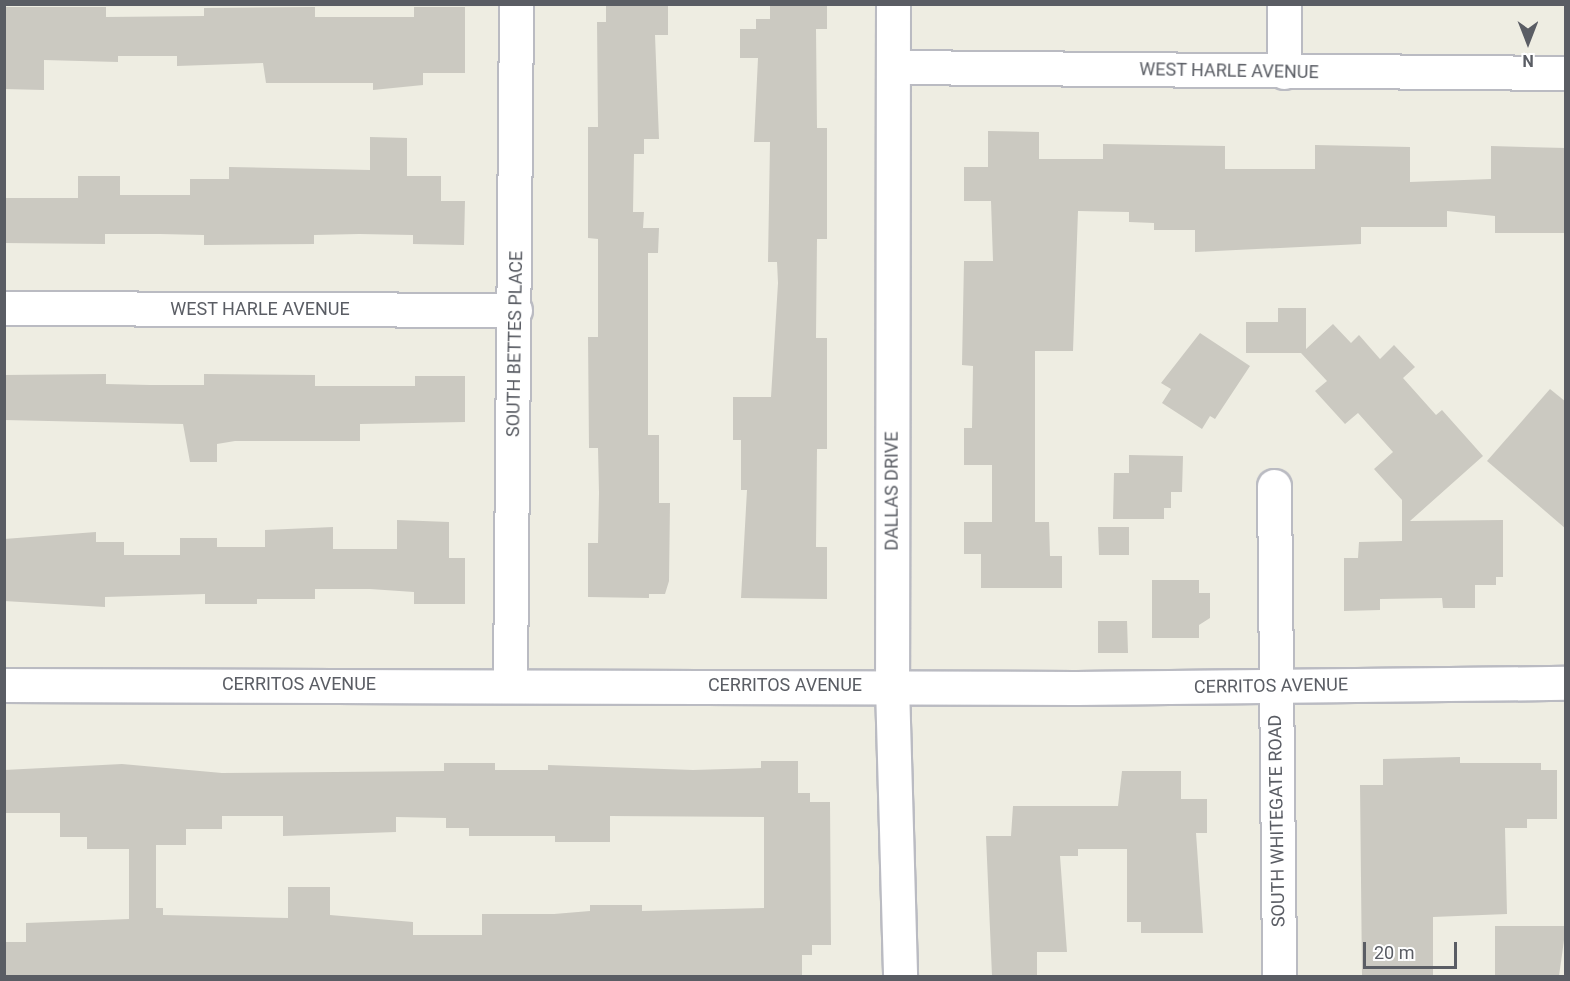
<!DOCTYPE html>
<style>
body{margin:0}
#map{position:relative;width:1570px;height:981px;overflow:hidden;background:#eeede2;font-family:Roboto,sans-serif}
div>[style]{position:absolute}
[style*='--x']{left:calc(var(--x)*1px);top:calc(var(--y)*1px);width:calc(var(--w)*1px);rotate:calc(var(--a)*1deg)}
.building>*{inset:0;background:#cbc9c1}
.roads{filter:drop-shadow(2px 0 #babbc2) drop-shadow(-2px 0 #babbc2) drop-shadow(0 2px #babbc2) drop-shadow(0 -2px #babbc2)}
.minor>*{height:33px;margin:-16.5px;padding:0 16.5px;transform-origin:16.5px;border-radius:16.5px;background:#fff}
span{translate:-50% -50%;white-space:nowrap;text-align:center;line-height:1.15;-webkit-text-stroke:4.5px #fff;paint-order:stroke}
.street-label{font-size:18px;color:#5a5d64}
.frame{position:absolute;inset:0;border:6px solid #5a5d64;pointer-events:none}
.north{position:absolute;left:1498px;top:12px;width:60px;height:60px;-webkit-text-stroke:4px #fff;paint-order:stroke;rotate:180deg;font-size:16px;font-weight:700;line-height:24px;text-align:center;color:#5a5d64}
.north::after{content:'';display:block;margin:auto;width:21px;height:27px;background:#5a5d64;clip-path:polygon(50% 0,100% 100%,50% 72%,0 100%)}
.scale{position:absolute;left:1363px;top:942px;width:94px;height:27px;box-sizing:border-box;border:3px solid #5a5d64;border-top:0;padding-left:8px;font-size:18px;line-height:21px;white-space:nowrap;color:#5a5d64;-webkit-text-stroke:4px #fff;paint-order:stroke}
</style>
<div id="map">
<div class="building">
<div style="clip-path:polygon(606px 4px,668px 4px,668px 35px,655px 35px,659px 139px,644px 139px,644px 154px,634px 154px,633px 212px,644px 212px,643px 228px,659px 228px,658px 253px,648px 253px,648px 435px,659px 435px,659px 503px,670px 503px,669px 581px,665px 594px,649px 594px,649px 598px,588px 597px,588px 543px,598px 543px,599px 493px,598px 448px,589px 448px,588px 337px,598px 337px,598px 239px,588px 238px,588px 127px,598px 127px,597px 22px,606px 22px)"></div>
<div style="clip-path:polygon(770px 4px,827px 4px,827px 29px,816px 29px,817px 128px,827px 128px,827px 239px,817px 239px,816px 338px,827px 338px,827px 449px,817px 449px,816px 547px,827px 547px,827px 599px,741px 598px,747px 490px,741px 490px,741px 440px,733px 440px,733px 397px,771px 397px,778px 283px,777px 262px,768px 262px,770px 142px,754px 142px,758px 58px,740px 58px,740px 29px,756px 29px,756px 19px,770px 19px)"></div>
<div style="clip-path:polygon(4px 7px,106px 7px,106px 17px,204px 16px,204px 8px,315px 7px,315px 17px,414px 17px,414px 7px,465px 7px,465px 73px,423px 73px,423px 85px,373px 90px,373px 83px,266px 83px,263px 63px,177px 66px,177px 56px,118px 56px,118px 62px,44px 60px,44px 90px,4px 89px)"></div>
<div style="clip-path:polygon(988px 131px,1039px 132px,1039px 159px,1103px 159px,1103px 144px,1225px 146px,1225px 169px,1315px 169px,1315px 145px,1410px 147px,1410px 182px,1491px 179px,1491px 146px,1566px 148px,1566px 233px,1495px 233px,1495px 216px,1447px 211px,1447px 227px,1361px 227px,1361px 244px,1195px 252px,1195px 230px,1154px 230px,1154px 223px,1129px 222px,1129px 212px,1078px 211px,1073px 351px,1035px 351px,1035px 522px,1049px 522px,1050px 556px,1062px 556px,1062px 588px,981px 588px,981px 554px,964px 554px,964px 522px,992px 522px,992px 465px,964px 465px,964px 428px,972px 428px,973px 366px,962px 365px,964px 261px,993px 261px,991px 201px,964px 201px,964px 167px,988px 167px)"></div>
<div style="clip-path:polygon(370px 137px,407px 138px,407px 176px,441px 176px,441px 201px,465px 201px,464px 245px,413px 244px,413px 235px,359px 234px,314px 235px,314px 244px,204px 245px,204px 235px,160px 234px,105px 234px,105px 244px,4px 243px,4px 198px,78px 198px,78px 176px,120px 176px,120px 195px,190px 195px,190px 179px,229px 179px,229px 167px,370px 170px)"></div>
<div style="clip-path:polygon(1278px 308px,1306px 308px,1306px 349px,1333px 324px,1351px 343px,1359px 335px,1380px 359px,1394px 345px,1415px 367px,1403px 378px,1436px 415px,1442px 410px,1483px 456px,1410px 521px,1503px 520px,1503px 577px,1496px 577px,1496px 585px,1475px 585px,1475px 608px,1443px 608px,1442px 598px,1380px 599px,1380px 610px,1344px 611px,1344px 558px,1358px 558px,1359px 542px,1402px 541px,1402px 500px,1374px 469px,1393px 452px,1358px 413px,1345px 424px,1315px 391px,1327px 381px,1301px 353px,1246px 353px,1246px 322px,1278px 322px)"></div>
<div style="clip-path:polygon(1200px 333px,1250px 366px,1215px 419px,1210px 416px,1202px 429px,1162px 403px,1171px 389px,1161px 383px)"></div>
<div style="clip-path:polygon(106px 374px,106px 384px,150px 385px,204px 385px,204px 374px,315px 375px,315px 386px,415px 386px,415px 376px,465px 376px,465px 422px,360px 424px,360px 441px,235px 441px,217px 444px,217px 462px,190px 462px,183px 424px,4px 420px,4px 375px)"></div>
<div style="clip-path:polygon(1550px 389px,1566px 402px,1566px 529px,1487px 461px)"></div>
<div style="clip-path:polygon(1129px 455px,1183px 456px,1182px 492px,1171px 492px,1171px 508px,1164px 508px,1164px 519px,1113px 519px,1114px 473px,1129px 473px)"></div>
<div style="clip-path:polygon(397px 520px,449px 522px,449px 558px,465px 558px,465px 604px,414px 604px,414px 592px,370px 589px,315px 589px,315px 599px,257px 599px,257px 604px,205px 604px,205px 594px,105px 597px,105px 607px,4px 601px,4px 539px,96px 532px,96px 542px,124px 542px,124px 555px,180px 555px,180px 538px,217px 538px,217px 547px,265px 547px,265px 530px,333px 527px,333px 549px,397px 549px)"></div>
<div style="clip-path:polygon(1098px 527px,1129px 527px,1129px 555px,1099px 555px)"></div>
<div style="clip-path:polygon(1152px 580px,1199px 580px,1199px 593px,1210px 593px,1210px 618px,1199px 625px,1199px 638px,1152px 638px)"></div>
<div style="clip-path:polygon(1098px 621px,1127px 621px,1128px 653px,1098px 653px)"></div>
<div style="clip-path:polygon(1460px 757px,1460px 763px,1541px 763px,1541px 770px,1557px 770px,1557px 819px,1527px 819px,1527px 828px,1505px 828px,1507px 914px,1433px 917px,1433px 976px,1362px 976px,1360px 785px,1383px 785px,1383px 759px)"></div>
<div style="clip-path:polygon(evenodd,761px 761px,798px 761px,798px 793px,810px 793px,810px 802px,830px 802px,831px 945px,812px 945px,812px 955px,802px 955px,802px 976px,4px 976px,4px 942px,26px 942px,26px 923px,129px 919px,129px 849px,87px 849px,87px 837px,60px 837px,60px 813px,4px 813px,4px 770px,122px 764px,222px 773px,444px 771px,444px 763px,495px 763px,495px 770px,548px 770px,548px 765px,693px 770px,761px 768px,761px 761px,222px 816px,283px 816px,283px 836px,396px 832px,396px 817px,446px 818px,446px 828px,469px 828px,469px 836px,555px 836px,555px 842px,610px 842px,610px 816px,764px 817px,764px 908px,642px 911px,642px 905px,590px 905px,590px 911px,554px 914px,482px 914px,482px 935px,413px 935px,413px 922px,330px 915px,330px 887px,288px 887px,288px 918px,163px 915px,163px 908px,156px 908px,156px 845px,186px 845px,186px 829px,222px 829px,222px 816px)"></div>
<div style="clip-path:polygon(1122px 771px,1181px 771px,1181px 799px,1207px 799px,1207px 833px,1196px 833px,1203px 933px,1141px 933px,1141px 922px,1127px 922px,1127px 849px,1078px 849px,1078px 856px,1060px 856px,1067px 952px,1037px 952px,1037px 976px,992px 976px,986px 836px,1011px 836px,1013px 806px,1118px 806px)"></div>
<div style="clip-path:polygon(1495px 926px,1566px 926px,1559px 976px,1495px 976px)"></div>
</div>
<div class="roads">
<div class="minor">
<div style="--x:893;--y:4;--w:682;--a:90.08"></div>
<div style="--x:892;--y:686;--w:290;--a:88.4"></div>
<div style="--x:1284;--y:4;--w:68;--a:90"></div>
<div style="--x:893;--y:67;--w:673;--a:0.51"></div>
<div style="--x:4;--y:308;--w:511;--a:0.22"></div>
<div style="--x:1274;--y:486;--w:490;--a:89.4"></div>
<div style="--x:510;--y:683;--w:679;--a:-89.49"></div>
<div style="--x:4;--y:685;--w:1072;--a:0.16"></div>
<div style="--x:1076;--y:688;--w:490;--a:-0.6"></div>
</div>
</div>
<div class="street-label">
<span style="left:1229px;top:71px;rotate:1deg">WEST HARLE AVENUE</span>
<span style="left:260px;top:309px">WEST HARLE AVENUE</span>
<span style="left:515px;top:344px;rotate:-89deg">SOUTH BETTES PLACE</span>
<span style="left:892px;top:491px;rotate:-90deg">DALLAS DRIVE</span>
<span style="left:299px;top:684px">CERRITOS AVENUE</span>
<span style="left:785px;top:685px">CERRITOS AVENUE</span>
<span style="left:1271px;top:686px;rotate:-1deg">CERRITOS AVENUE</span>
<span style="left:1277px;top:821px;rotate:-91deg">SOUTH WHITEGATE ROAD</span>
</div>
<div class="frame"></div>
<div class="north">N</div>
<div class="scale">20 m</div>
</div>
